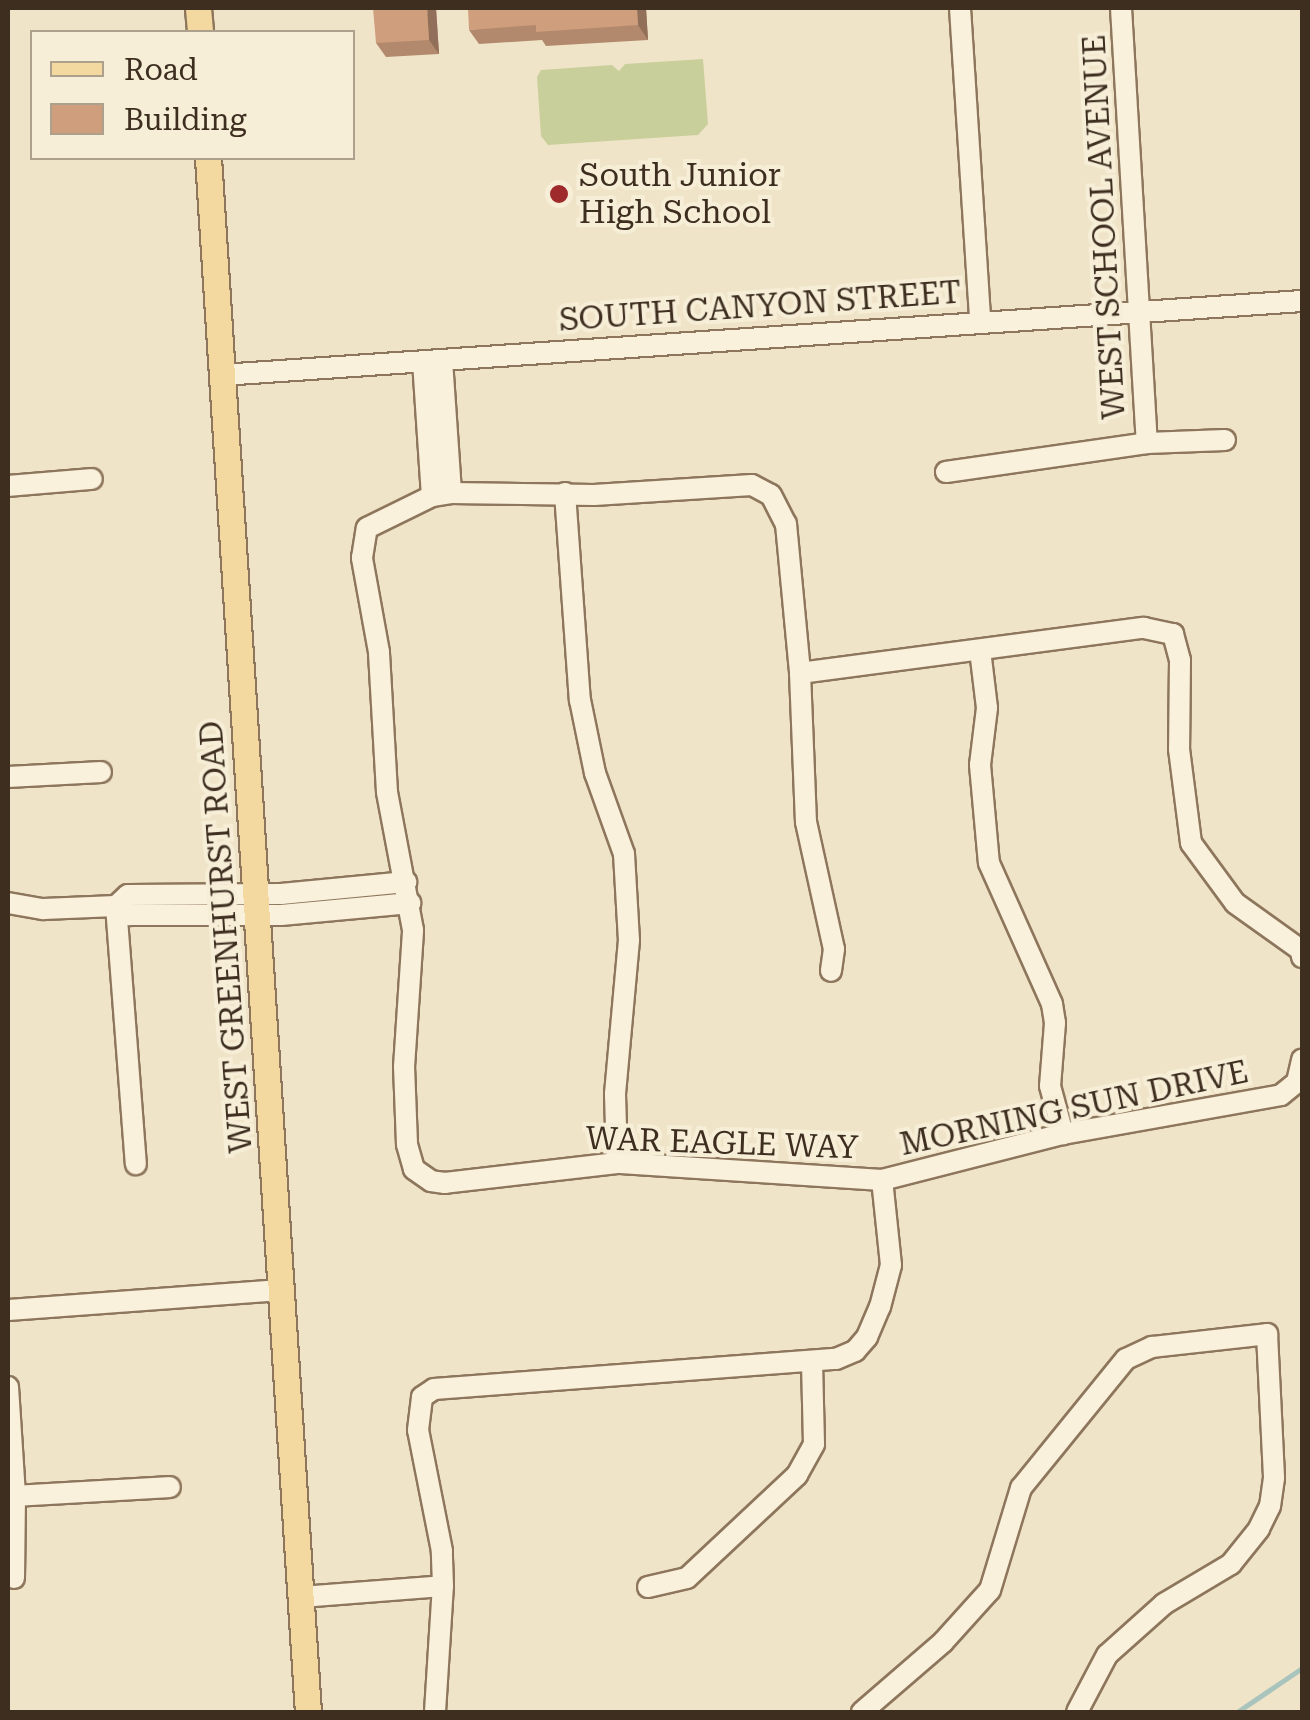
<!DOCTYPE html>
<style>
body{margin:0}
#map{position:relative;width:1310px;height:1720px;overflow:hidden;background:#f0e4c8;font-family:"Roboto Serif",serif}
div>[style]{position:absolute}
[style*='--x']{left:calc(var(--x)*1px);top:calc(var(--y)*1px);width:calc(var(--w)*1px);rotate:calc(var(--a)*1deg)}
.green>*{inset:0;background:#c9cf9b}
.stream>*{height:5px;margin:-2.5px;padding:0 2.5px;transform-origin:2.5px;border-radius:2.5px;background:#a9c4bc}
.roads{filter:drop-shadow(2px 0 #8d765c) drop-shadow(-2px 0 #8d765c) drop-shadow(0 2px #8d765c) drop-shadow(0 -2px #8d765c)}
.minor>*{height:20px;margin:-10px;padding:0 10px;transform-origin:10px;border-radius:10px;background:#faf1dc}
.major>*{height:25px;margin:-12.5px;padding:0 12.5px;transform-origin:12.5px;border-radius:12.5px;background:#f3d9a0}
.wall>*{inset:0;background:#b2896c}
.shaded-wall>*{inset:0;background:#916f58}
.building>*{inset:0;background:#cf9f7d}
.dots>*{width:28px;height:28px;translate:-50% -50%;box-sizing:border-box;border:5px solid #f7eed8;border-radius:50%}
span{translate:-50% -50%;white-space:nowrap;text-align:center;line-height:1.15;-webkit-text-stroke:8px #f7eed8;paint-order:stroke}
.poi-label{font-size:32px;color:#3d2e20}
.left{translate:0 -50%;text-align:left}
.street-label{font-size:32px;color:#3d2e20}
.frame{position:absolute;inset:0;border:10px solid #3d2e20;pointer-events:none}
.legend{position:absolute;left:30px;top:30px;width:325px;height:130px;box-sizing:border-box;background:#f7eed8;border:2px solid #ada18e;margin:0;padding:12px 18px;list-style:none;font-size:30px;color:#3d2e20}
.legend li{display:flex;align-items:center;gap:20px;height:50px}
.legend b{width:50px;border:2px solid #ada18e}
</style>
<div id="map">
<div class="green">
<div style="clip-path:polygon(703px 59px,708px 124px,698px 135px,548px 145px,541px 136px,537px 77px,541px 70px,612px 65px,619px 71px,625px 64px)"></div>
</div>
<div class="stream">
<div style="--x:1237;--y:1712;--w:78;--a:-34.1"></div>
</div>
<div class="roads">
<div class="minor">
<div style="--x:960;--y:8;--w:314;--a:86.3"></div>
<div style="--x:1121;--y:8;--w:436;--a:86.6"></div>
<div style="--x:442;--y:360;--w:133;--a:86.1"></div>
<div style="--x:423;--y:361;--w:135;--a:86.2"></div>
<div style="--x:222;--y:375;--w:1083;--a:-3.92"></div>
<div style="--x:946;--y:472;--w:203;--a:-8.2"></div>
<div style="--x:1147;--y:443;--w:78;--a:-2.2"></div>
<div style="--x:8;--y:486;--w:84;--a:-4.8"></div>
<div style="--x:565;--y:493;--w:208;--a:85.9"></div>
<div style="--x:580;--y:700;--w:75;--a:78.4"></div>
<div style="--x:595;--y:773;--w:86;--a:70.3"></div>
<div style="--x:624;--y:854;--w:86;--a:86.7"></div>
<div style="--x:629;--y:940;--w:155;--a:95.2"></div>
<div style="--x:615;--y:1094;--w:69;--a:88.3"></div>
<div style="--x:980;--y:650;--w:58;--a:83.1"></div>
<div style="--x:987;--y:708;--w:57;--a:97"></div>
<div style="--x:980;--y:765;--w:98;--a:84.8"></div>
<div style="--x:989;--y:863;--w:154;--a:65.9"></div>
<div style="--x:1052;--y:1004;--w:19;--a:81"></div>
<div style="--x:1055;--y:1023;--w:63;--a:94.5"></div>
<div style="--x:1050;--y:1086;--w:50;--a:74.8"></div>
<div style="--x:800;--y:673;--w:149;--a:87.7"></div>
<div style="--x:806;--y:822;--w:130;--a:77.6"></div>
<div style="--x:834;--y:949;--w:22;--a:98"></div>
<div style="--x:8;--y:777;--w:93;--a:-3.1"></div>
<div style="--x:8;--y:903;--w:36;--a:10"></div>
<div style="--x:43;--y:909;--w:73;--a:-2.4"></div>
<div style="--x:116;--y:906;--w:16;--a:35"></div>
<div style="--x:129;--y:915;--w:152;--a:0"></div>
<div style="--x:281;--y:915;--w:130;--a:-5.3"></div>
<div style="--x:116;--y:906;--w:16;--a:-43"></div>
<div style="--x:128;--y:895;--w:153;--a:-0.4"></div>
<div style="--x:281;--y:894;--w:126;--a:-5.5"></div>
<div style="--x:116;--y:906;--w:259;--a:85.6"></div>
<div style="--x:882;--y:1180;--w:266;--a:-176.3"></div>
<div style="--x:617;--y:1163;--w:173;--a:173.4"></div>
<div style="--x:445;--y:1183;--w:14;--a:-172"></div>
<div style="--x:431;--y:1181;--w:21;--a:-145"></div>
<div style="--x:414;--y:1169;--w:26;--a:-106"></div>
<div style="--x:407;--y:1144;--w:77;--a:-92.2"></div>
<div style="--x:404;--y:1067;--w:137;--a:-86.2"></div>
<div style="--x:413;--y:930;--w:140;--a:-100.7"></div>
<div style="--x:387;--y:792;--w:140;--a:-93.3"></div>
<div style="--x:379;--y:652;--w:96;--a:-100.3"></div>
<div style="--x:362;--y:558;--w:30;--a:-81"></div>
<div style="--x:367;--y:528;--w:72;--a:-26.2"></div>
<div style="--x:432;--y:496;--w:19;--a:-9"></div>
<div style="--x:451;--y:493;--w:143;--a:0.8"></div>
<div style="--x:594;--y:495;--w:158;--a:-3.6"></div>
<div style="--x:752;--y:485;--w:21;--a:28"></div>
<div style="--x:771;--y:495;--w:33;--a:63"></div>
<div style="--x:786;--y:524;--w:150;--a:84.6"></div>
<div style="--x:800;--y:673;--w:347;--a:-7.5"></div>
<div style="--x:1144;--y:628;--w:30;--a:12"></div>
<div style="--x:1173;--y:634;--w:27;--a:75"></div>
<div style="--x:1180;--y:660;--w:89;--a:90.6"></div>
<div style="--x:1179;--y:749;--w:95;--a:82.7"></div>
<div style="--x:1191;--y:843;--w:74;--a:53.7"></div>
<div style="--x:1235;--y:903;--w:81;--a:35.5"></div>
<div style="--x:1301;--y:950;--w:7;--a:82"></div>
<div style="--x:8;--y:1310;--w:274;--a:-4.2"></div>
<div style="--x:8;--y:1387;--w:109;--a:86.3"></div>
<div style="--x:15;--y:1496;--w:82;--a:90.7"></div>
<div style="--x:15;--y:1496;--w:155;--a:-3.3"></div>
<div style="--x:648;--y:1587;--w:40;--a:-13"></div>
<div style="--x:687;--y:1578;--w:151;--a:-43.1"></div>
<div style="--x:797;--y:1475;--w:35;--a:-61"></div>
<div style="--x:814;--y:1444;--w:82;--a:-91.4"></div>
<div style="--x:301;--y:1597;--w:142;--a:-4.4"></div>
<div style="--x:443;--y:1586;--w:35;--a:-92"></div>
<div style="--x:442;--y:1551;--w:123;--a:-101.2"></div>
<div style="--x:418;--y:1430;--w:33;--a:-83"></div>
<div style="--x:422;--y:1397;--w:14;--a:-34"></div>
<div style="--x:434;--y:1389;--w:403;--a:-4.3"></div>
<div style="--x:836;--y:1359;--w:21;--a:-23"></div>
<div style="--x:855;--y:1351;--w:18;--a:-49"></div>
<div style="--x:867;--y:1337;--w:33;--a:-67"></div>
<div style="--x:880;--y:1307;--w:43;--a:-75.3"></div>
<div style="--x:891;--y:1265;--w:85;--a:-96"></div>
<div style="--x:882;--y:1180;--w:187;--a:-14.3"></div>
<div style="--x:1063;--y:1134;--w:221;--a:-10.1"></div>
<div style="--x:1281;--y:1095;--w:21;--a:-39"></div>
<div style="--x:1297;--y:1082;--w:23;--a:-77"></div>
<div style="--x:435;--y:1712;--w:126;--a:-86.4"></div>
<div style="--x:862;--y:1712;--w:107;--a:-40.8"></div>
<div style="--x:943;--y:1642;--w:70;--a:-47.9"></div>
<div style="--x:990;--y:1590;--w:107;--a:-73.1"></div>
<div style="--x:1021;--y:1488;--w:166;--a:-50.9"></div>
<div style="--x:1126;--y:1359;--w:29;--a:-25"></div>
<div style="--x:1152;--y:1347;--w:116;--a:-6.4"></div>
<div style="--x:1267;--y:1334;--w:144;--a:87.2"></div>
<div style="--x:1274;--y:1478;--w:28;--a:98"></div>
<div style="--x:1270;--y:1506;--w:25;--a:116"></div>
<div style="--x:1259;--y:1529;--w:45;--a:128.7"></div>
<div style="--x:1231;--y:1564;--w:78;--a:149.2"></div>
<div style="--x:1164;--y:1604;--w:76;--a:138.2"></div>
<div style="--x:1107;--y:1655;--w:64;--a:117.8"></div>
</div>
<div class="major">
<div style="--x:198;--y:8;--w:24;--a:85"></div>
<div style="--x:208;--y:158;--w:1557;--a:86.32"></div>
</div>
</div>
<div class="wall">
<div style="clip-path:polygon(436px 8px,439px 54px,386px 57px,376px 43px)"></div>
<div style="clip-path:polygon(646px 8px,648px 40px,546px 46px,542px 40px,479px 44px,469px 30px)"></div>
</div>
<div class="shaded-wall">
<div style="clip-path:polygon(427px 8px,436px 8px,439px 54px,429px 40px)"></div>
<div style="clip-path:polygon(637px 8px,646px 8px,648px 40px,638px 25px)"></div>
</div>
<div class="building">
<div style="clip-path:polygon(373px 8px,427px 8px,429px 40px,376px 43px)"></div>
<div style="clip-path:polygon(468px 8px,637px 8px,638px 25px,536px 32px,536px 25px,469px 30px)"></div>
</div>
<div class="dots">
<div style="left:559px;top:194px;background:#9e2a2b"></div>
</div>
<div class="poi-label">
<span class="left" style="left:579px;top:194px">South Junior<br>High School</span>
</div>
<div class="street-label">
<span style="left:1104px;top:227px;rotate:-93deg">WEST SCHOOL AVENUE</span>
<span style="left:760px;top:306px;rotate:-4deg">SOUTH CANYON STREET</span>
<span style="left:226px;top:937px;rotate:-94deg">WEST GREENHURST ROAD</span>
<span style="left:1074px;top:1108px;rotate:-12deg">MORNING SUN DRIVE</span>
<span style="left:722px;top:1143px;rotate:2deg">WAR EAGLE WAY</span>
</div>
<div class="frame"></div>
<ul class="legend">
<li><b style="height:12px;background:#f3d9a0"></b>Road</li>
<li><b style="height:28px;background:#cf9f7d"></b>Building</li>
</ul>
</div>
